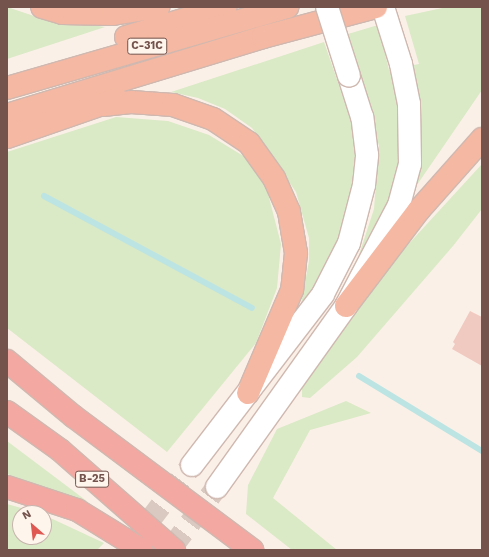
<!DOCTYPE html>
<style>
body{margin:0}
#map{position:relative;width:489px;height:557px;overflow:hidden;background:#fbf0e7;font-family:"Work Sans",sans-serif}
div>[style]{position:absolute}
[style*='--x']{left:calc(var(--x)*1px);top:calc(var(--y)*1px);width:calc(var(--w)*1px);rotate:calc(var(--a)*1deg)}
.green>*{inset:0;background:#dae9c6}
.stream>*{height:6px;margin:-3px;padding:0 3px;transform-origin:3px;border-radius:3px;background:#bce4e3}
.building>*{inset:0;background:#f0cac0}
.minor-tunnel>*{height:22px;margin-top:-11px;transform-origin:0;background:repeating-linear-gradient(90deg,#d9c9c0 0 22px,transparent 0 33px)}
.roads{filter:drop-shadow(1px 0 #cfb8b0) drop-shadow(-1px 0 #cfb8b0) drop-shadow(0 1px #cfb8b0) drop-shadow(0 -1px #cfb8b0)}
.minor>*{height:22px;margin:-11px;padding:0 11px;transform-origin:11px;border-radius:11px;background:#fff}
.trunk>*{height:22px;margin:-11px;padding:0 11px;transform-origin:11px;border-radius:11px;background:#f5b8a2}
.motorway>*{height:22px;margin:-11px;padding:0 11px;transform-origin:11px;border-radius:11px;background:#f3a8a1}
.bridges{filter:drop-shadow(1px 0 #cfb8b0) drop-shadow(-1px 0 #cfb8b0) drop-shadow(0 1px #cfb8b0) drop-shadow(0 -1px #cfb8b0)}
.minor-bridge>*{height:22px;margin:-11px;padding:0 11px;transform-origin:11px;border-radius:11px;background:#fff}
span{translate:-50% -50%;white-space:nowrap;text-align:center;line-height:1.15;-webkit-text-stroke:3px #fef5ed;paint-order:stroke}
.shield-label span{padding:1px 3px;background:#fef5ed;border:1px solid;border-radius:3px;-webkit-text-stroke-width:0}
.shield-label{font-size:11px;color:#74534c;font-weight:700}
.frame{position:absolute;inset:0;border:8px solid #74534c;pointer-events:none}
.north{position:absolute;left:12px;top:505px;width:40px;height:40px;box-sizing:border-box;background:#fef5ed;border:1px solid #c7b4ad;border-radius:50%;rotate:332deg;font-size:11px;font-weight:700;line-height:16px;text-align:center;color:#74534c}
.north::after{content:'';display:block;margin:auto;width:14px;height:18px;background:#e05852;clip-path:polygon(50% 0,100% 100%,50% 72%,0 100%)}
</style>
<div id="map">
<div class="green">
<div style="clip-path:polygon(7px 7px,37px 17px,105px 27px,7px 59px)"></div>
<div style="clip-path:polygon(447px 7px,482px 7px,482px 90px,408px 198px,357px 261px,374px 209px,379px 146px,348px 34px,378px 25px,389px 70px,419px 64px,405px 16px)"></div>
<div style="clip-path:polygon(324px 42px,357px 137px,356px 169px,337px 245px,309px 295px,301px 304px,309px 261px,309px 238px,296px 192px,252px 128px,225px 109px,198px 98px,171px 92px)"></div>
<div style="clip-path:polygon(116px 117px,168px 121px,209px 135px,245px 157px,266px 186px,281px 244px,277px 288px,256px 343px,167px 452px,7px 328px,7px 152px)"></div>
<div style="clip-path:polygon(482px 164px,482px 209px,453px 246px,357px 357px,310px 398px,302px 397px,302px 386px,393px 261px)"></div>
<div style="clip-path:polygon(346px 401px,371px 413px,310px 430px,273px 498px,337px 550px,292px 550px,246px 514px,248px 485px,277px 429px)"></div>
<div style="clip-path:polygon(7px 441px,88px 502px,7px 474px)"></div>
<div style="clip-path:polygon(7px 504px,39px 513px,20px 513px,20px 537px,44px 537px,44px 515px,104px 543px,97px 550px,7px 550px)"></div>
</div>
<div class="stream">
<div style="--x:44;--y:196;--w:236;--a:28.3"></div>
<div style="--x:359;--y:376;--w:144;--a:31.4"></div>
</div>
<div class="building">
<div style="clip-path:polygon(470px 311px,482px 317px,482px 366px,452px 349px,455px 344px,453px 342px)"></div>
</div>
<div class="minor-tunnel">
<div style="--x:127;--y:550;--w:107;--a:-52.6"></div>
<div style="--x:170;--y:550;--w:79;--a:-53.3"></div>
</div>
<div class="roads">
<div class="minor">
<div style="--x:192;--y:465;--w:215;--a:-52.5"></div>
<div style="--x:323;--y:294;--w:57;--a:-63"></div>
<div style="--x:349;--y:243;--w:60;--a:-75.5"></div>
<div style="--x:364;--y:185;--w:30;--a:-84"></div>
<div style="--x:367;--y:155;--w:38;--a:-97"></div>
<div style="--x:362;--y:117;--w:43;--a:-107.6"></div>
<div style="--x:217;--y:487;--w:222;--a:-54.5"></div>
<div style="--x:346;--y:306;--w:114;--a:-62.3"></div>
<div style="--x:399;--y:205;--w:42;--a:-75"></div>
<div style="--x:410;--y:164;--w:60;--a:-91"></div>
<div style="--x:409;--y:104;--w:41;--a:-101.3"></div>
<div style="--x:401;--y:64;--w:60;--a:-107.5"></div>
</div>
<div class="trunk">
<div style="--x:42;--y:7;--w:22;--a:16"></div>
<div style="--x:63;--y:13;--w:50;--a:1.1"></div>
<div style="--x:113;--y:14;--w:46;--a:-8.8"></div>
<div style="--x:126;--y:37;--w:104;--a:-16.7"></div>
<div style="--x:7;--y:88;--w:292;--a:-16.1"></div>
<div style="--x:103;--y:105;--w:28;--a:-6"></div>
<div style="--x:131;--y:102;--w:42;--a:4.1"></div>
<div style="--x:173;--y:105;--w:42;--a:19.3"></div>
<div style="--x:213;--y:119;--w:43;--a:33.7"></div>
<div style="--x:249;--y:143;--w:43;--a:54.5"></div>
<div style="--x:274;--y:178;--w:37;--a:66"></div>
<div style="--x:289;--y:212;--w:42;--a:80.3"></div>
<div style="--x:296;--y:253;--w:37;--a:96"></div>
<div style="--x:292;--y:290;--w:112;--a:113.1"></div>
<div style="--x:7;--y:115;--w:268;--a:-16.9"></div>
<div style="--x:263;--y:37;--w:117;--a:-14.9"></div>
<div style="--x:7;--y:137;--w:116;--a:-19.1"></div>
<div style="--x:346;--y:306;--w:121;--a:-52.8"></div>
<div style="--x:419;--y:210;--w:95;--a:-48.4"></div>
</div>
<div class="motorway">
<div style="--x:7;--y:361;--w:86;--a:39.8"></div>
<div style="--x:73;--y:416;--w:224;--a:36.8"></div>
<div style="--x:7;--y:412;--w:65;--a:35.6"></div>
<div style="--x:60;--y:450;--w:152;--a:41.3"></div>
<div style="--x:7;--y:487;--w:74;--a:18.2"></div>
<div style="--x:77;--y:510;--w:76;--a:31.6"></div>
</div>
</div>
<div class="bridges">
<div class="minor-bridge">
<div style="--x:327;--y:7;--w:72;--a:72.3"></div>
</div>
</div>
<div class="shield-label">
<span style="left:147px;top:46px">C-31C</span>
<span style="left:92px;top:479px">B-25</span>
</div>
<div class="frame"></div>
<div class="north">N</div>
</div>
